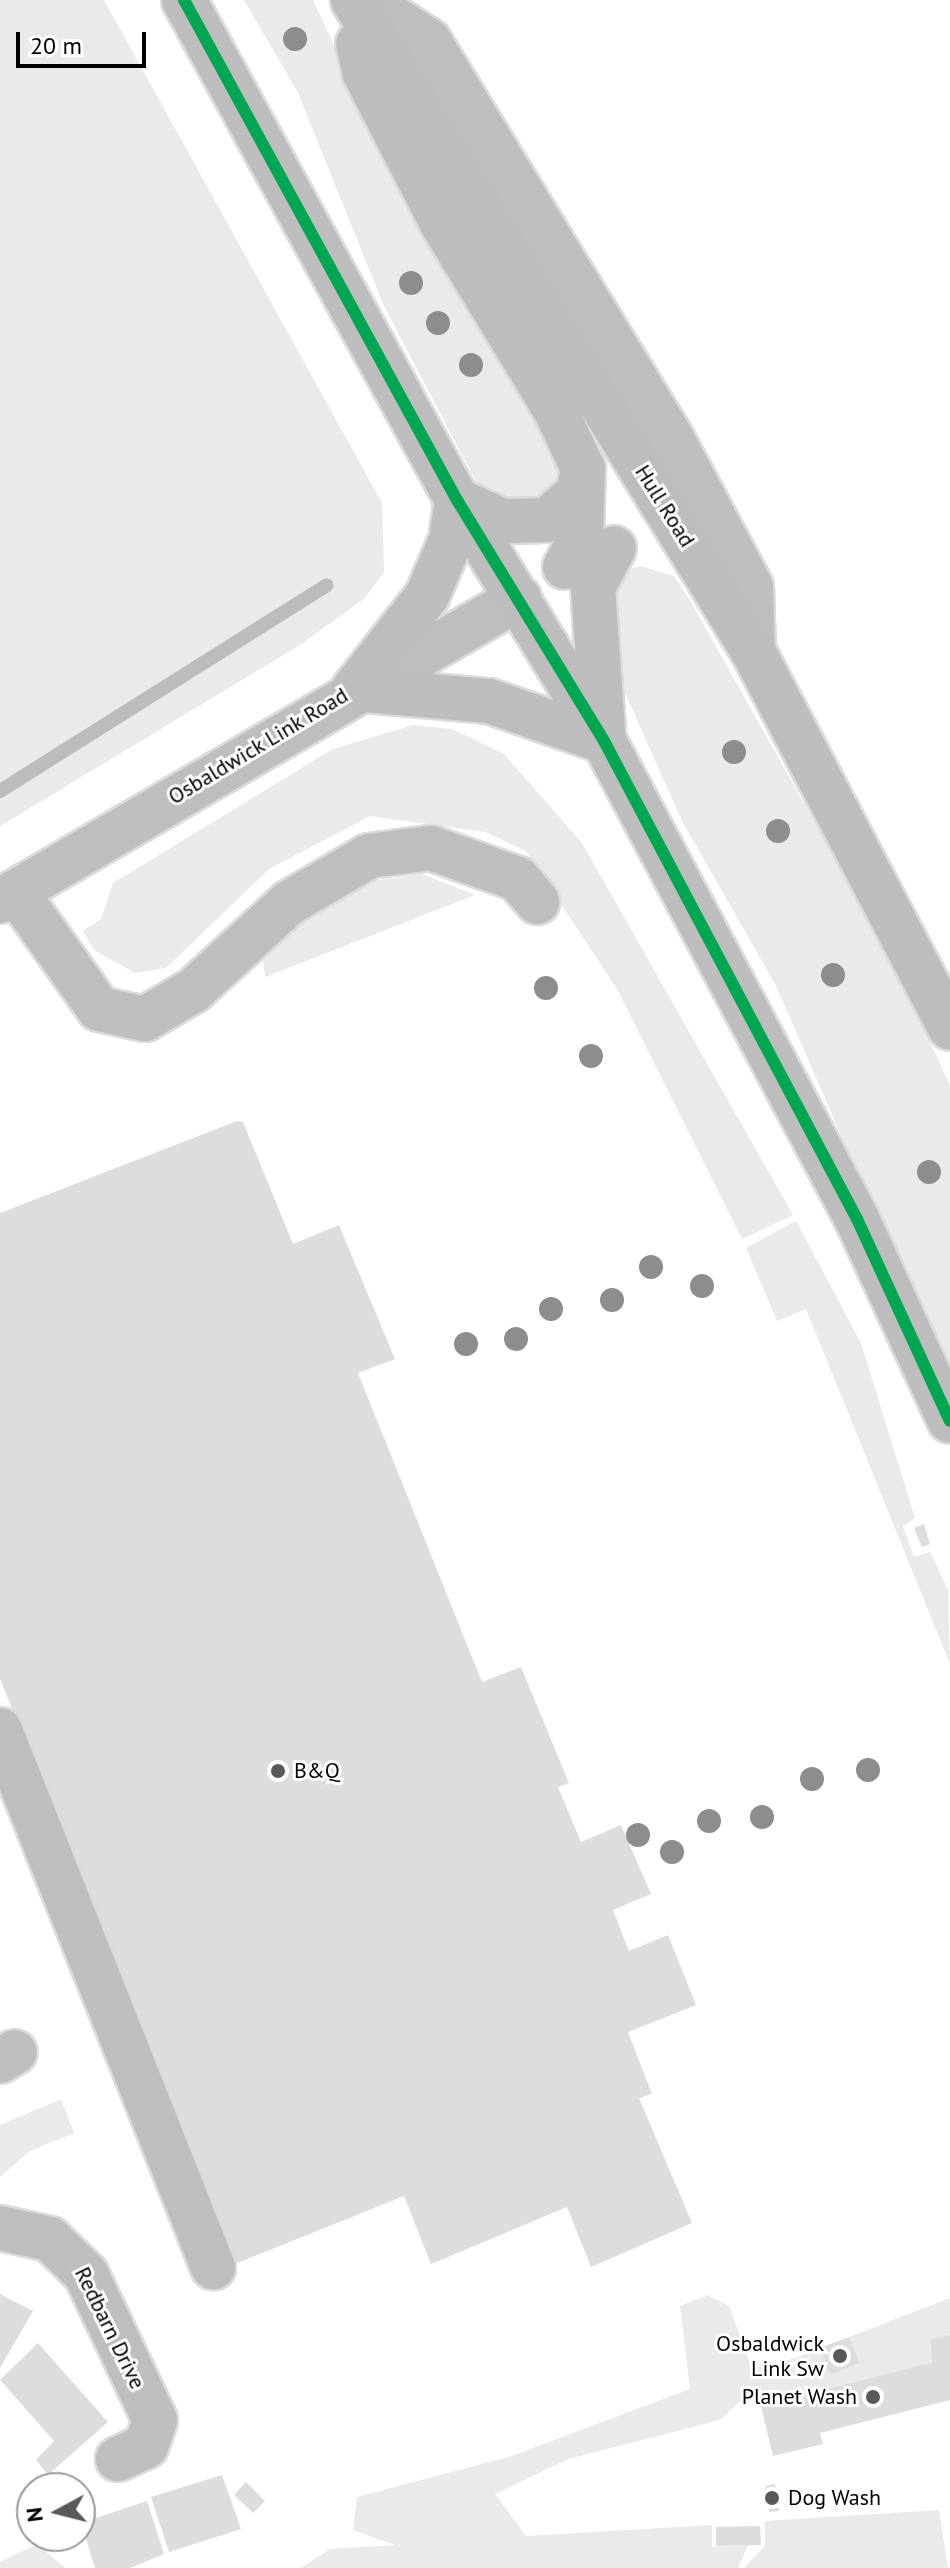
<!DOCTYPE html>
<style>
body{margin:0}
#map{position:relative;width:950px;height:2568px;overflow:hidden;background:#fff;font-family:"PT Sans",sans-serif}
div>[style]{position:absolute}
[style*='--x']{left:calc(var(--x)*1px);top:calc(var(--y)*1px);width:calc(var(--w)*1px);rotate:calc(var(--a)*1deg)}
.green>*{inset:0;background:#eaeaea}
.stream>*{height:14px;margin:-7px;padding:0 7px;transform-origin:7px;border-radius:7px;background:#bcbcbc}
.building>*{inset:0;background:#ddd}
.roads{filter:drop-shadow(2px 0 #dbdbdb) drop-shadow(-2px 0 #dbdbdb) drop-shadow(0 2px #dbdbdb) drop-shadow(0 -2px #dbdbdb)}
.minor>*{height:44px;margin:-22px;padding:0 22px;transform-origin:22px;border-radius:22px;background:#bebebe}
.major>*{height:44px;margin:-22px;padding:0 22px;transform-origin:22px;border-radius:22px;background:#bdbdbd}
.bus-1>*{height:12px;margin:-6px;padding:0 6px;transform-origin:6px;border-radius:6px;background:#00a651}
.trees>*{width:24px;height:24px;margin:-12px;border-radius:50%;background:#8d8d8d}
.dots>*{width:22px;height:22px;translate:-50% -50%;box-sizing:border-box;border:4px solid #fff;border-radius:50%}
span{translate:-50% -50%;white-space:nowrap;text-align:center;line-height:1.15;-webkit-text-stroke:6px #fff;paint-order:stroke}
.street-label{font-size:22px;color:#000}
.poi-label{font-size:22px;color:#000}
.left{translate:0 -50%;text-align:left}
.right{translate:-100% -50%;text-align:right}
.north{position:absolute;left:16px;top:2472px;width:80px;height:80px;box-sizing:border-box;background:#fff;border:2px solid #999;border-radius:50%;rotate:263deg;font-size:22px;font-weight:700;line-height:32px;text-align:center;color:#000}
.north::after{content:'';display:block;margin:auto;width:28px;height:36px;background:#595959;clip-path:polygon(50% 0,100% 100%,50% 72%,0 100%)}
.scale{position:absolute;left:16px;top:32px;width:130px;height:36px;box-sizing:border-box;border:4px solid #000;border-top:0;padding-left:10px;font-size:24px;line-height:28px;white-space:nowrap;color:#000;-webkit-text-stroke:6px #fff;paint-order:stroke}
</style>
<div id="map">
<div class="green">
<div style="clip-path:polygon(0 0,104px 0,382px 503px,384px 572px,365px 598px,300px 645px,0 826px)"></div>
<div style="clip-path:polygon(244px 0,313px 0,348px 75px,562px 437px,559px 495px,518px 506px,485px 493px,475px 480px,384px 306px,298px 93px)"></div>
<div style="clip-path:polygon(641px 566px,674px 576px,688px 597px,890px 956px,950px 1085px,950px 1385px,776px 986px,682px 821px,608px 655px,598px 597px,625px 570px)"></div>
<div style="clip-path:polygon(413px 725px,452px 729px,504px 754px,582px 843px,793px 1215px,742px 1239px,617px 989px,526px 851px,485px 832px,370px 816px,269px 869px,166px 968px,135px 973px,94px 950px,83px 931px,101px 919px,113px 883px,333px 749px)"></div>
<div style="clip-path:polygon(422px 874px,475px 895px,265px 977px,263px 959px,313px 905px,346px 885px)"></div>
<div style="clip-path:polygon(796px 1221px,861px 1343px,915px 1518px,903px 1526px,914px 1557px,930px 1552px,948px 1590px,950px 1664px,806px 1309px,777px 1321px,746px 1248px)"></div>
<div style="clip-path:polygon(61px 2099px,74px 2133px,30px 2151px,0 2177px,0 2125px)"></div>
<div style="clip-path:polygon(707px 2295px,729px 2306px,751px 2366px,768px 2368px,820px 2348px,830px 2375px,860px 2363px,849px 2337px,950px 2298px,950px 2335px,932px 2362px,783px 2400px,740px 2401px,720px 2420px,568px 2459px,495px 2494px,526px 2536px,712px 2525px,712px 2547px,748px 2545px,738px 2568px,301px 2568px,330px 2549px,395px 2545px,353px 2530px,357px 2497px,512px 2456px,690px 2389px,680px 2306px)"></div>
<div style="clip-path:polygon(939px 2510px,948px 2568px,744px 2568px,765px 2546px,765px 2521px)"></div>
<div style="clip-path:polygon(37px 2544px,65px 2568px,0 2568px,0 2562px)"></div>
</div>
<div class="stream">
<div style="--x:0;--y:791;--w:386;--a:-32.2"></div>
</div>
<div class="building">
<div style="clip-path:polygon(237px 1121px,243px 1122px,293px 1244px,339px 1225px,395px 1359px,358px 1373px,482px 1682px,521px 1667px,569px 1783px,558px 1787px,581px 1842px,621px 1825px,651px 1894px,613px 1910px,629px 1951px,668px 1935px,696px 2005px,628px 2032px,652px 2094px,639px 2098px,692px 2223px,591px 2267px,567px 2207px,431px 2264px,404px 2196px,237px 2263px,0 1679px,0 1213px)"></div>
<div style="clip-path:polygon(924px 1524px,930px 1544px,922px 1547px,914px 1528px)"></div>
<div style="clip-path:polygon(0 2294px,33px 2311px,0 2368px)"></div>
<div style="clip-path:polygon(950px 2335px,950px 2400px,820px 2433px,823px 2444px,773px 2456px,761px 2406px,932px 2362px,931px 2339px)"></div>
<div style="clip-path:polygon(849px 2337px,860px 2363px,830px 2375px,820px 2348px)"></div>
<div style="clip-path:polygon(38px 2343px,108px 2422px,48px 2475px,36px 2460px,54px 2441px,0 2380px)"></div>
<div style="clip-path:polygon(222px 2475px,241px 2529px,169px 2552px,151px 2497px)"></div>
<div style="clip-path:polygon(246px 2482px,265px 2501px,253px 2513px,234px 2495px)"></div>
<div style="clip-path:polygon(775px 2484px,779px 2511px,769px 2512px,765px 2486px)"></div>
<div style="clip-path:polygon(147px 2501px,164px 2554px,130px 2568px,95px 2568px,81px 2523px)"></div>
<div style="clip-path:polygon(760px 2526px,761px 2545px,716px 2546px,716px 2527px)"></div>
</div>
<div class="roads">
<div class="minor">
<div style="--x:366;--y:0;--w:75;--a:33.1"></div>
<div style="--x:429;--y:41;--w:466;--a:58.6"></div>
<div style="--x:672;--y:439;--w:168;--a:61.9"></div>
<div style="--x:751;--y:587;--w:64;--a:88.2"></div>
<div style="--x:16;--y:892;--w:143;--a:54.6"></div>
<div style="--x:99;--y:1009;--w:47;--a:12.3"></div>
<div style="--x:145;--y:1019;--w:57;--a:-30.6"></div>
<div style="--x:194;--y:990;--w:129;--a:-42.5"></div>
<div style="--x:289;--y:903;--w:93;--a:-30.4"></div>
<div style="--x:369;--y:856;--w:63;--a:-7.4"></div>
<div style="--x:431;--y:848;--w:92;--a:19.6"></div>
<div style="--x:518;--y:879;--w:30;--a:50"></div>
<div style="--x:0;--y:901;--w:601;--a:-30.28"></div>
<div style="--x:0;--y:1730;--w:578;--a:68.36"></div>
<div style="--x:0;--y:2061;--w:17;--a:-31"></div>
<div style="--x:0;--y:2228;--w:51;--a:12.4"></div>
<div style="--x:50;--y:2239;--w:50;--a:44.2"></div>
<div style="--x:86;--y:2274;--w:161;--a:64.7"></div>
<div style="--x:155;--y:2420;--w:28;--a:109"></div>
<div style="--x:146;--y:2446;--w:31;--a:155"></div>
</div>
<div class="major">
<div style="--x:184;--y:0;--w:570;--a:61.37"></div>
<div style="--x:457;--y:500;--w:282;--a:58.6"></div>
<div style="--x:604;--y:741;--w:541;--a:62.11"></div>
<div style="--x:857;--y:1219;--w:222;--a:65.3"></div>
<div style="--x:353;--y:0;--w:764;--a:58.43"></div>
<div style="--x:753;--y:651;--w:425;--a:62.4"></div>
<div style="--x:358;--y:44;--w:31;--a:77"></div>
<div style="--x:365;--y:74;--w:170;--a:62.7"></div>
<div style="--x:443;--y:225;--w:215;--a:58.7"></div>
<div style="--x:555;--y:409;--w:66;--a:65"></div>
<div style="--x:583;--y:469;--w:68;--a:91.7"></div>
<div style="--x:581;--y:537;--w:34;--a:118"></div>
<div style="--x:457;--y:500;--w:51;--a:24.5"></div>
<div style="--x:503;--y:521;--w:44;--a:-1.3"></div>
<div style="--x:547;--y:520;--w:41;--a:-41.1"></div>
<div style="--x:578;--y:493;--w:25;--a:-78"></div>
<div style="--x:354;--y:689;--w:136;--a:5.1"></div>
<div style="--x:489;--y:701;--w:122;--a:19.2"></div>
<div style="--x:354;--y:689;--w:118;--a:-51.9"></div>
<div style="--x:427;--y:596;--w:61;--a:-66.8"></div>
<div style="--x:451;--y:540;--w:40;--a:-81.5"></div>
<div style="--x:603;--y:730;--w:143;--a:-94"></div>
<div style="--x:593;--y:587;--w:44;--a:-61.7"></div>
</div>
</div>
<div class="bus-1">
<div style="--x:184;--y:0;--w:570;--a:61.37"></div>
<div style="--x:457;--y:500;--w:282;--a:58.6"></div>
<div style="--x:604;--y:741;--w:541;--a:62.11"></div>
<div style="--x:857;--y:1219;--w:222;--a:65.3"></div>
</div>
<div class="trees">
<div style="left:295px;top:39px"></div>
<div style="left:411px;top:283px"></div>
<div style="left:438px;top:323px"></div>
<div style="left:471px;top:365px"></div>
<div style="left:734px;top:752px"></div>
<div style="left:778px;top:831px"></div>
<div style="left:833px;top:975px"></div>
<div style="left:546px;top:988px"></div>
<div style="left:591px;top:1056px"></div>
<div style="left:929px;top:1172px"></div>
<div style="left:651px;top:1267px"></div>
<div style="left:702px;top:1286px"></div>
<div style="left:612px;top:1300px"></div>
<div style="left:551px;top:1309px"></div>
<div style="left:516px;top:1339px"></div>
<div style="left:466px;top:1344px"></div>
<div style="left:868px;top:1770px"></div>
<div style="left:812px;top:1779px"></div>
<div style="left:762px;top:1817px"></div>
<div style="left:709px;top:1821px"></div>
<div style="left:638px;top:1835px"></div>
<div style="left:672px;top:1852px"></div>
</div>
<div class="dots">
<div style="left:278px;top:1771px;background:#595959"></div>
<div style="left:840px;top:2356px;background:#595959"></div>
<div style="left:873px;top:2397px;background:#595959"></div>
<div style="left:772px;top:2498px;background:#595959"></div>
</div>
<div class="street-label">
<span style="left:665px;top:506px;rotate:58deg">Hull Road</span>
<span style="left:258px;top:746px;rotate:-31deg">Osbaldwick Link Road</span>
<span style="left:110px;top:2328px;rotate:64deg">Redbarn Drive</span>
</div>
<div class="poi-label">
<span class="left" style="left:294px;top:1771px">B&amp;Q</span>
<span class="right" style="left:824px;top:2356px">Osbaldwick<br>Link Sw</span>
<span class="right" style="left:857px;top:2397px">Planet Wash</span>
<span class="left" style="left:788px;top:2498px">Dog Wash</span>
</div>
<div class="north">N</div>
<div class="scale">20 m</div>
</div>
